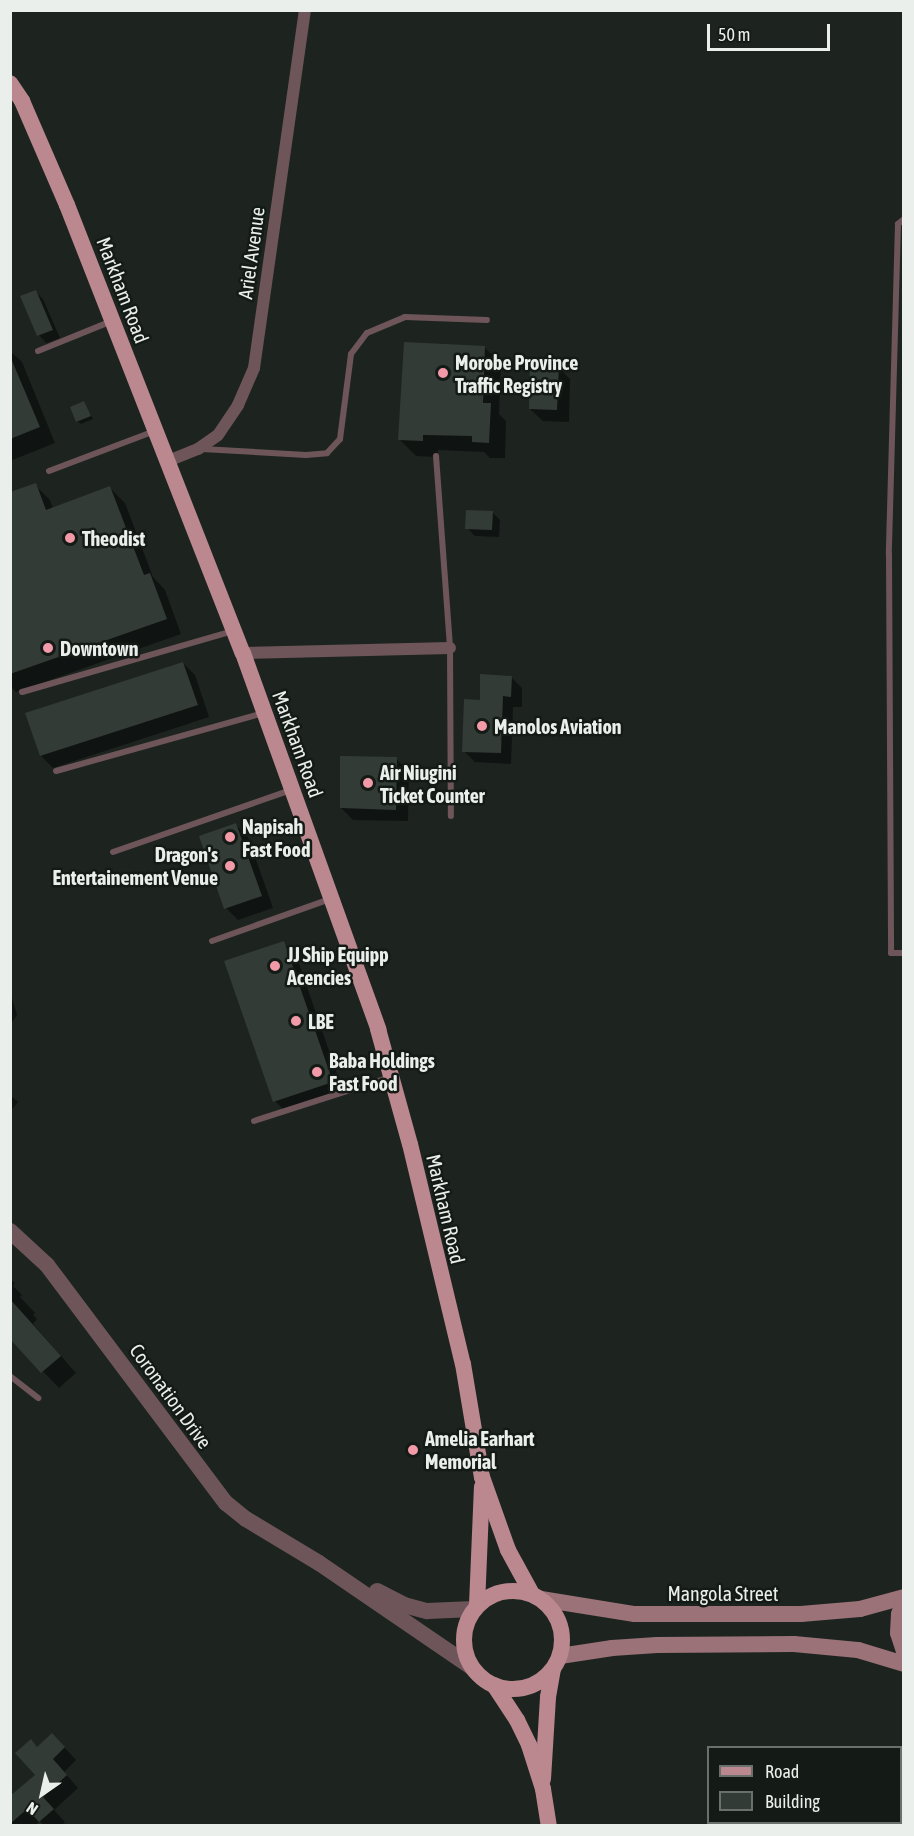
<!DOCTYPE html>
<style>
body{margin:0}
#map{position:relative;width:914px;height:1836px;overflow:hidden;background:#1d2420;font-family:"Asap Condensed",sans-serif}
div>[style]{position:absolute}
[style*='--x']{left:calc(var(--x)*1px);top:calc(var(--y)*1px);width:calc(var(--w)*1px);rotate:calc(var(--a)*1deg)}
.shadow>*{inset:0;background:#0007}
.building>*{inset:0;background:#333b36}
.service>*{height:6px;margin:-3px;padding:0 3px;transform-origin:3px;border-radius:3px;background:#6e5559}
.minor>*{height:12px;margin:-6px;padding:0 6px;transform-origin:6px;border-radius:6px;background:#6e5559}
.tertiary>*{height:16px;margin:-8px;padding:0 8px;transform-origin:8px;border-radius:8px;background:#6e5559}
.secondary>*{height:16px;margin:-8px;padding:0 8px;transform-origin:8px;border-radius:8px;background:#9a7277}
.primary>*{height:16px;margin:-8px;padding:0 8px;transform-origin:8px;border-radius:8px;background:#bb888f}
.primary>.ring{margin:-8px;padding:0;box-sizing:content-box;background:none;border:16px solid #bb888f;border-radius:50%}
.dots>*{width:16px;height:16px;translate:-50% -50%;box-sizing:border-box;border:3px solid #141b16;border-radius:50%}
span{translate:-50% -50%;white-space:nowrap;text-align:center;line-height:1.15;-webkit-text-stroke:5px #141b16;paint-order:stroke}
.street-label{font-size:20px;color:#ebefec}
.poi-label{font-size:20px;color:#ebefec;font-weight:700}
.left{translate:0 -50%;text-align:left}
.right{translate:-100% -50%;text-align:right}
.frame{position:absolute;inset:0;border:12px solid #ebefec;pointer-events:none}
.legend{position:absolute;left:707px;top:1746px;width:195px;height:78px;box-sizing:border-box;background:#141b16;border:2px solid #6a706c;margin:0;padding:8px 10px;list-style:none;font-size:18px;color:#ebefec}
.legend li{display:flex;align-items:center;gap:12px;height:30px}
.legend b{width:30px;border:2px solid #6a706c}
.north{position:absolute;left:12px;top:1764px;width:60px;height:60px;-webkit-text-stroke:4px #141b16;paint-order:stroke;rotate:214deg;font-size:16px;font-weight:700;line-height:24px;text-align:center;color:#ebefec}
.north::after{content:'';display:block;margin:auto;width:21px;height:27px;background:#ebefec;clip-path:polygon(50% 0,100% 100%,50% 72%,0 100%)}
.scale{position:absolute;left:707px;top:24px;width:123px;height:27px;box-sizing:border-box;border:3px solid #ebefec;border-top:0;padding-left:8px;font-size:18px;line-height:21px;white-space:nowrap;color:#ebefec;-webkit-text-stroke:4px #141b16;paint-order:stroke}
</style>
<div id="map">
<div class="shadow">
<div style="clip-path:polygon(35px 291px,43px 299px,60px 338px,46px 343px,39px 335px,22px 297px)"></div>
<div style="clip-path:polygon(484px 347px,501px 363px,499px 414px,506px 421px,505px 458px,490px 458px,484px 452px,438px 450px,438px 457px,416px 456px,399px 439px)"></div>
<div style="clip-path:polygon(10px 351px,22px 362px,55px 443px,10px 461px)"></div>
<div style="clip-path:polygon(558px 367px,570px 379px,569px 422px,543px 421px,530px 409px)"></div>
<div style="clip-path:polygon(84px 403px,93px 419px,81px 424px,77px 421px)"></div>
<div style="clip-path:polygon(35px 485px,50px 500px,53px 509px,110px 488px,125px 503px,153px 577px,165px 590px,181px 634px,16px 692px,10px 686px,10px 494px)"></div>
<div style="clip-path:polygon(492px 512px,500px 520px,499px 537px,475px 536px,467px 528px)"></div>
<div style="clip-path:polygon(183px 663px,195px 675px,209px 717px,53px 768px,41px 756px,27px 714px)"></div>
<div style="clip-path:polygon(511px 677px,522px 688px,522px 707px,513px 707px,511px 764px,475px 762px,464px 751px,481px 701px)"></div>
<div style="clip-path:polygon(396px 759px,409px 771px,408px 821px,353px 820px,341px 808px)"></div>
<div style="clip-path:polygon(236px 825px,248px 837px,273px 908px,238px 920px,226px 908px)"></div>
<div style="clip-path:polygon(283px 943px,296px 955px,344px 1094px,287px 1113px,275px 1101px)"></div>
<div style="clip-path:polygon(10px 991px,17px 1015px,10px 1025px)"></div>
<div style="clip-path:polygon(10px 1095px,18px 1102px,10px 1112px)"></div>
<div style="clip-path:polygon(10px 1279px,15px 1283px,13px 1286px,22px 1295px,20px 1297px,35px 1313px,33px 1315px,37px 1319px,33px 1324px,76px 1373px,59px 1388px,10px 1337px)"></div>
<div style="clip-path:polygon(64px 1747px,76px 1760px,64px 1772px,78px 1788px,54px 1810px,65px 1822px,61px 1826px,44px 1826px,40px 1821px,34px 1826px,10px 1826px,10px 1798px,37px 1775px,38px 1748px)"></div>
</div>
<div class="building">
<div style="clip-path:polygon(36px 290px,53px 330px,37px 336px,20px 296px)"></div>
<div style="clip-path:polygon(404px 342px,485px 346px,483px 403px,491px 403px,489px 443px,472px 442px,472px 436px,423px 435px,423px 441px,398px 440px)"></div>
<div style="clip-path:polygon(10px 356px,40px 427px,10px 439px)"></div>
<div style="clip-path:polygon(530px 364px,559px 366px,557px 410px,529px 409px)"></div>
<div style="clip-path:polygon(84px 401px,91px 416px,76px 422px,70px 407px)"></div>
<div style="clip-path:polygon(36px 483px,46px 510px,110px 486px,144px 575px,150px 573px,167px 619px,10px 674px,10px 492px)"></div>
<div style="clip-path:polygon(466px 510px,493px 511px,492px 530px,465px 529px)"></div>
<div style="clip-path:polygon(183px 662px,198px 705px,40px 756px,25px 713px)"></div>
<div style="clip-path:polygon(480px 674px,512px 676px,511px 697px,503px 696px,501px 753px,462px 752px,464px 699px,480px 700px)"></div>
<div style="clip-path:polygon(340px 756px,397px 757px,396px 810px,340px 808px)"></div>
<div style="clip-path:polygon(236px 823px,262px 896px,224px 909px,199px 836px)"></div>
<div style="clip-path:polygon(284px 941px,333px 1082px,273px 1102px,224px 961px)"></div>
<div style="clip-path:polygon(10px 1299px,61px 1356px,41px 1373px,10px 1339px)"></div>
<div style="clip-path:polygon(52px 1733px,65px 1747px,53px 1759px,67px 1775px,43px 1797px,54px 1809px,39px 1822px,27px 1809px,10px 1824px,10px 1796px,35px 1775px,15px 1753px,31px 1739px,37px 1747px)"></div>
</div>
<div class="service">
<div style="--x:904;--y:219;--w:8;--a:140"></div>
<div style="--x:898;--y:224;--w:330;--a:91.6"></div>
<div style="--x:889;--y:554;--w:399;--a:89.7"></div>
<div style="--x:891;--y:953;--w:13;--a:0"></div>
<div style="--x:38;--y:351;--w:80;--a:-22.1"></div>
<div style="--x:202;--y:449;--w:104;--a:3.3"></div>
<div style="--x:306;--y:455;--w:21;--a:-5"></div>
<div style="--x:327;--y:453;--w:19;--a:-47"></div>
<div style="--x:340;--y:439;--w:86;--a:-82.6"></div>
<div style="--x:351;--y:354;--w:26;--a:-53"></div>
<div style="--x:367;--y:333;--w:41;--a:-22.8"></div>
<div style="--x:405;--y:317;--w:82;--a:2.1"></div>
<div style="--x:436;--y:456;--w:193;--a:85.8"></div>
<div style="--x:450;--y:648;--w:168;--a:89.7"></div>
<div style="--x:49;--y:471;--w:113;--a:-20.7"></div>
<div style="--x:22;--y:692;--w:221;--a:-16.1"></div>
<div style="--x:56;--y:771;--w:216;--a:-15.6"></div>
<div style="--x:113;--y:852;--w:188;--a:-19.2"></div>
<div style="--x:212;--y:941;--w:125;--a:-19.6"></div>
<div style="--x:254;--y:1121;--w:144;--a:-17.8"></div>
<div style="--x:10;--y:1376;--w:36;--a:38"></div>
</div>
<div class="minor">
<div style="--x:168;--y:461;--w:32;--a:-22"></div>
<div style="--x:198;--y:449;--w:24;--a:-35"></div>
<div style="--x:218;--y:435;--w:36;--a:-56"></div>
<div style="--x:238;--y:405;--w:40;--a:-66.6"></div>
<div style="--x:254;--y:368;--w:362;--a:-81.9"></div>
<div style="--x:243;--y:653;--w:207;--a:-1.4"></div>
</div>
<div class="tertiary">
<div style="--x:10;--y:1231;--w:50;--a:42.6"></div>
<div style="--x:47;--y:1265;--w:298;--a:53.1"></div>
<div style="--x:226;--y:1503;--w:26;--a:39"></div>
<div style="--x:246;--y:1519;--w:85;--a:31.1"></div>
<div style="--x:319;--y:1563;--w:186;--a:34.3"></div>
<div style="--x:377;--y:1591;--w:30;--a:27"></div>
<div style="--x:404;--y:1605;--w:24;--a:15"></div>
<div style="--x:427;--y:1611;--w:47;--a:-2.4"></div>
</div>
<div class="secondary">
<div style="--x:541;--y:1599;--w:95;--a:9.1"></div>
<div style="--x:635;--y:1614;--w:166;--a:0"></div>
<div style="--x:801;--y:1614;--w:59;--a:-4.8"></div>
<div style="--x:860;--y:1609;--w:46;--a:-15.3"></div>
<div style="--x:904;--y:1601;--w:14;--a:111"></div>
<div style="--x:899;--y:1614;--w:19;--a:93"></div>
<div style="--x:898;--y:1633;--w:19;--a:72"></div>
<div style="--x:560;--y:1656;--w:53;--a:-8.7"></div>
<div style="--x:612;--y:1648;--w:45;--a:-3.8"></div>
<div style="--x:657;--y:1645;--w:137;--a:-0.4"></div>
<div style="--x:794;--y:1644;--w:64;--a:5.4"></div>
<div style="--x:858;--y:1650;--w:48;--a:16.9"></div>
</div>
<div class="primary">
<div style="--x:10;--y:83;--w:22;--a:56"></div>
<div style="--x:22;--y:101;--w:113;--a:66.6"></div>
<div style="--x:67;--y:205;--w:481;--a:68.6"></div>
<div style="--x:243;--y:653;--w:400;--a:70.2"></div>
<div style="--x:378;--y:1029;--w:119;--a:74.5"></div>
<div style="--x:410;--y:1144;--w:226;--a:76.5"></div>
<div style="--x:463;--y:1364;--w:115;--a:80.5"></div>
<div style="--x:482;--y:1477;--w:77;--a:70.4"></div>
<div style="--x:508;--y:1550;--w:50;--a:61.4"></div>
<div class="ring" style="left:464px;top:1591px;width:82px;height:82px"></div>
<div style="--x:477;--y:1605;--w:118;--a:-87.6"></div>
<div style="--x:494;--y:1685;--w:42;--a:56.7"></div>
<div style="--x:517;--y:1720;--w:28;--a:64"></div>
<div style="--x:529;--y:1745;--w:46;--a:72.3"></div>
<div style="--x:543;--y:1789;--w:37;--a:81"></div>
<div style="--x:543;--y:1779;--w:82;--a:-86.5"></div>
<div style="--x:548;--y:1697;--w:27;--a:-80"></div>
</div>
<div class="dots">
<div style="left:443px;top:373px;background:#f39aa8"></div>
<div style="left:70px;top:538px;background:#f39aa8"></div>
<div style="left:48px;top:648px;background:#f39aa8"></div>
<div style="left:482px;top:726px;background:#f39aa8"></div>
<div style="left:368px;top:783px;background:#f39aa8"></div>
<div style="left:230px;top:837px;background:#f39aa8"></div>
<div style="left:230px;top:866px;background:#f39aa8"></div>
<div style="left:275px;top:966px;background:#f39aa8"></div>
<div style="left:296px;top:1021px;background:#f39aa8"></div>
<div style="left:317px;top:1072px;background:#f39aa8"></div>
<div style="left:413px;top:1450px;background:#f39aa8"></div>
</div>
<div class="street-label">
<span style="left:251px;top:253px;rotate:-82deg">Ariel Avenue</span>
<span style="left:123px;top:290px;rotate:69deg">Markham Road</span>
<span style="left:298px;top:744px;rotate:70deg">Markham Road</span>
<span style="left:446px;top:1209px;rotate:77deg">Markham Road</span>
<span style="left:171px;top:1396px;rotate:54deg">Coronation Drive</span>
<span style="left:723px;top:1593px">Mangola Street</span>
</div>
<div class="poi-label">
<span class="left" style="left:455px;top:374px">Morobe Province<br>Traffic Registry</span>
<span class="left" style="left:82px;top:538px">Theodist</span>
<span class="left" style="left:60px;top:648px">Downtown</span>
<span class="left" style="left:494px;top:726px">Manolos Aviation</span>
<span class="left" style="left:380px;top:784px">Air Niugini<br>Ticket Counter</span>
<span class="left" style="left:242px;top:838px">Napisah<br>Fast Food</span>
<span class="right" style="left:218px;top:866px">Dragon's<br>Entertainement Venue</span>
<span class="left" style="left:287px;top:966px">JJ Ship Equipp<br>Acencies</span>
<span class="left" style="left:308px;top:1021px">LBE</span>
<span class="left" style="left:329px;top:1072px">Baba Holdings<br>Fast Food</span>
<span class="left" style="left:425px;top:1450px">Amelia Earhart<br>Memorial</span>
</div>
<div class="frame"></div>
<ul class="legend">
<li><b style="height:8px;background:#bb888f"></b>Road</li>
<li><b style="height:16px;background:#333b36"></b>Building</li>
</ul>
<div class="north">N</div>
<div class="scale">50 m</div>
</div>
